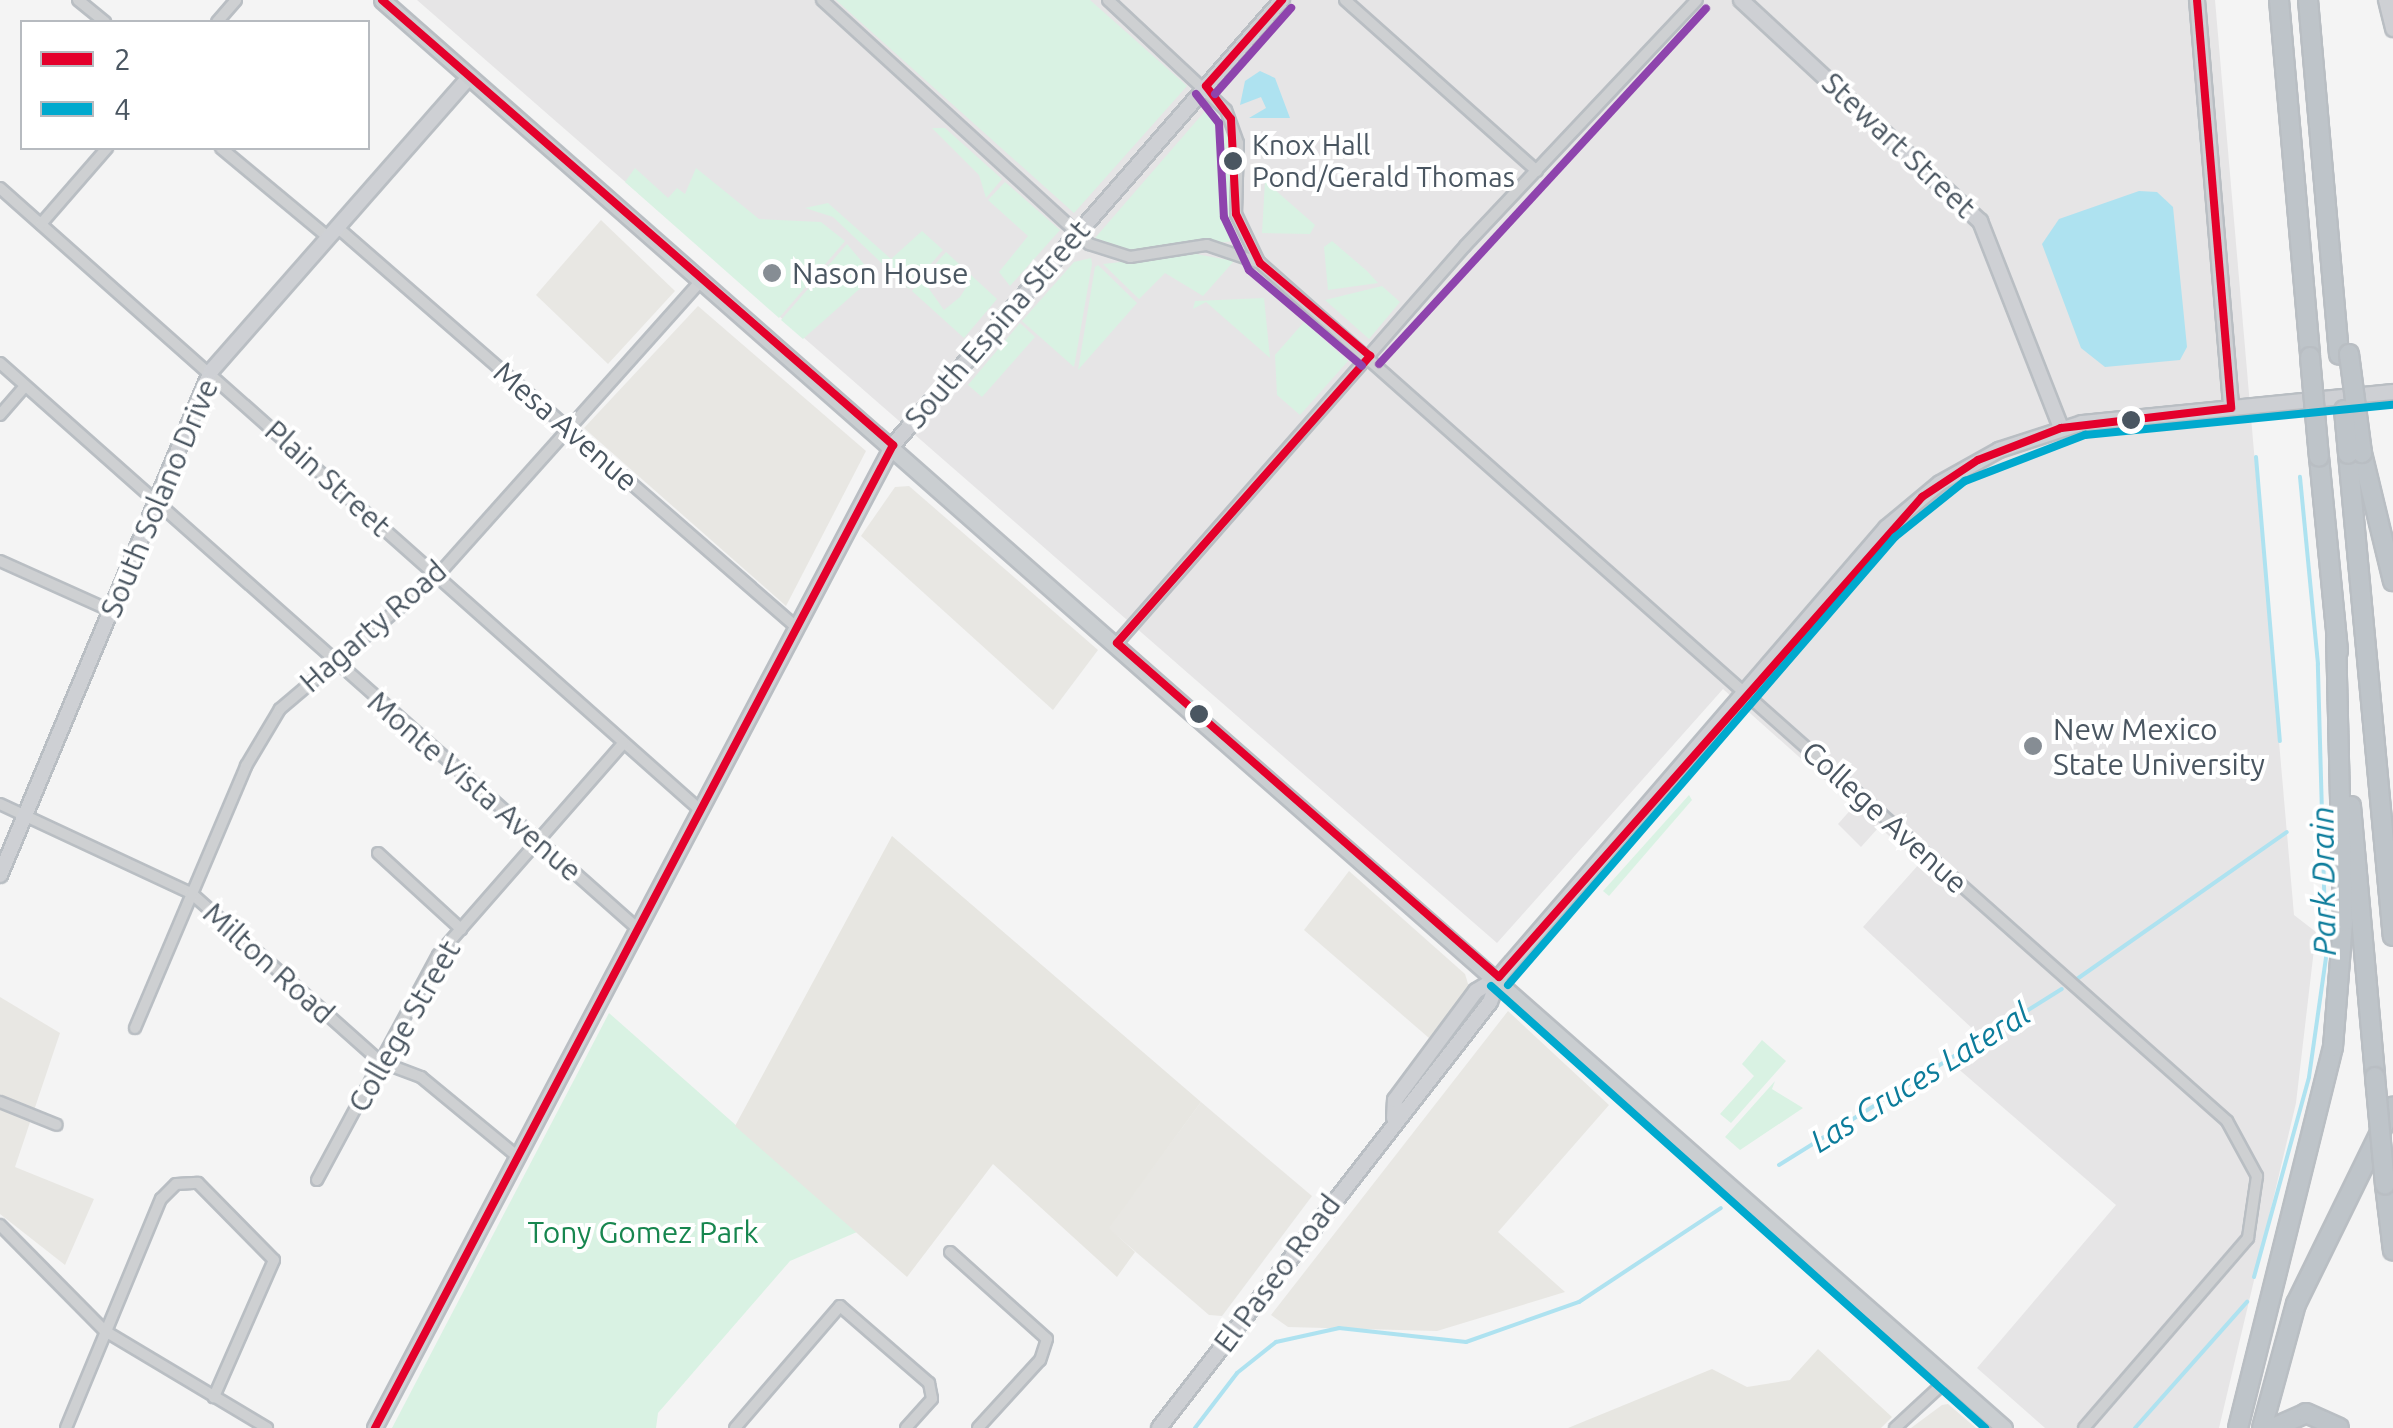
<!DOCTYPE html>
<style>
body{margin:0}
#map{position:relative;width:2393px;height:1428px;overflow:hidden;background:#f4f4f4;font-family:Ubuntu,sans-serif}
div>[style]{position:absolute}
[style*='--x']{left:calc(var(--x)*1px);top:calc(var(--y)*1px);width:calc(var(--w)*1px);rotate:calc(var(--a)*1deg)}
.commercial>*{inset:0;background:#e8e7e3}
.education>*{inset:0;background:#e6e5e6}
.green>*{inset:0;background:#d9f2e3}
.sand>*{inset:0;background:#e7e6e1}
.water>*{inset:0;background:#aee2f0}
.stream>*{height:4px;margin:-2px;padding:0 2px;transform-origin:2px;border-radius:2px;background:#aee2f0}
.roads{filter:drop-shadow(2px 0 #b9bec3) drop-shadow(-2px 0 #b9bec3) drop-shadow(0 2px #b9bec3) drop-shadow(0 -2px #b9bec3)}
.street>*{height:10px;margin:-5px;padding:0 5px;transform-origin:5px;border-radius:5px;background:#ced0d2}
.secondary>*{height:14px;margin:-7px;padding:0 7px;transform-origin:7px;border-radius:7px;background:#ced0d4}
.primary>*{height:15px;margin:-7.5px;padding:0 7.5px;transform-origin:7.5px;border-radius:7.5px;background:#caced1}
.highway>*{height:18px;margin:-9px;padding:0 9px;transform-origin:9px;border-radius:9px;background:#bec4c9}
.bridges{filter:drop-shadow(2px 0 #b9bec3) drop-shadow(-2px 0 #b9bec3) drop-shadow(0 2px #b9bec3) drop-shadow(0 -2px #b9bec3)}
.highway-bridge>*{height:18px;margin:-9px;padding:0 9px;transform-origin:9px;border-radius:9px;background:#bec4c9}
.bus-1>*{height:8px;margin:-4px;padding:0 4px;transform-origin:4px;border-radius:4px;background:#e4002b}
.bus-2>*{height:8px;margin:-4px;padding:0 4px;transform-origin:4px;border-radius:4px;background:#00a9ce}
.bus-3>*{height:8px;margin:-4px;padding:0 4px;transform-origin:4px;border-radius:4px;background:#8e44ad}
.dots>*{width:28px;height:28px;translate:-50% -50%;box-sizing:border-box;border:5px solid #fff;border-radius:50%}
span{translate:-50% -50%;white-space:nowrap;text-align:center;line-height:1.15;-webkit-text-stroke:8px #fff;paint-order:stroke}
.bus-label{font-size:28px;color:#4a5661}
.left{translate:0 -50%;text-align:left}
.street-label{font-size:30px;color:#4a5661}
.poi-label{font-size:30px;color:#4a5661}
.park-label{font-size:30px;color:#17864f}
.water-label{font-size:32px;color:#0c7c9b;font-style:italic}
.legend{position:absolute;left:20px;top:20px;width:350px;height:130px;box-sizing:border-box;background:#fff;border:2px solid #b7bbc0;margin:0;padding:12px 18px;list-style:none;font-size:30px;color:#4a5661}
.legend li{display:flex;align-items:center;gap:20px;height:50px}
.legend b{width:50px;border:2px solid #b7bbc0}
</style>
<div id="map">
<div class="commercial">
<div style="clip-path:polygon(601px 220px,675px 291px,608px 364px,536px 295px)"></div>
<div style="clip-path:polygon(698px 306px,866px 451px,786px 606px,584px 428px)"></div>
<div style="clip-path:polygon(909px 486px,1098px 650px,1053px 710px,861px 536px,895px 487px)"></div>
<div style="clip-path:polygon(1349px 871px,1465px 974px,1469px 987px,1429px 1038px,1304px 930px)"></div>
<div style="clip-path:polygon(0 997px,60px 1033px,15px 1167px,94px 1199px,65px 1265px,0 1214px)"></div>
<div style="clip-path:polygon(1508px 1011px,1609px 1105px,1498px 1232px,1565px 1292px,1437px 1331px,1288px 1327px,1271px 1315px)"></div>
<div style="clip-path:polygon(1201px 1102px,1312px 1196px,1222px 1316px,1209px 1315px,1108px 1228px)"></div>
<div style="clip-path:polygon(1948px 1404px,1976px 1428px,1911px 1428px,1942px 1405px)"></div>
</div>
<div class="education">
<div style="clip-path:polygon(417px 0,2215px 0,2294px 915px,2316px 932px,2296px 1103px,2219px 1428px,2045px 1428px,1977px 1368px,2116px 1205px,1955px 1066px,1989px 1044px,1863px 927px,1920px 863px,1879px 827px,1861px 847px,1838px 824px,1854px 806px,1723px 689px,1497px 943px)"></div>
</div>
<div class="green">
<div style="clip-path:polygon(836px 0,1090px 0,1187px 86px,1074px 213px)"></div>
<div style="clip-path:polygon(1212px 103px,1233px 148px,1234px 241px,1136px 252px,1095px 238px)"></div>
<div style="clip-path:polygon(932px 128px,945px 128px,1002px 179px,986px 198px,979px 175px)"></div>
<div style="clip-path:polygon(635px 168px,668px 198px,677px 188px,685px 194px,696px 168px,759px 219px,821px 222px,845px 241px,779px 318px,625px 182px)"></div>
<div style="clip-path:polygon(1265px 181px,1315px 225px,1310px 234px,1262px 233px)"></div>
<div style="clip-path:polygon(1005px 182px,1060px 230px,1010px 286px,999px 272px,1028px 236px,988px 200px)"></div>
<div style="clip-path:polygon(828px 203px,891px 259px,922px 231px,943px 250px,909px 289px,833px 217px,805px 208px)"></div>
<div style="clip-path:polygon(1332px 241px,1367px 271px,1378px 283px,1328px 290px,1324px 247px)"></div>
<div style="clip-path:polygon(847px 244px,874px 276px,803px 339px,781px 320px)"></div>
<div style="clip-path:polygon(946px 252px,997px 299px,964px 338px,912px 291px,922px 279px,944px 310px,960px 297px,967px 286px,933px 267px)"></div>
<div style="clip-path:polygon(1196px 254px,1234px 261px,1203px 296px,1165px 273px,1139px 299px,1103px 264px)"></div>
<div style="clip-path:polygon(1091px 258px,1092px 264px,1074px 367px,1022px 321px,1074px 262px)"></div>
<div style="clip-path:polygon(1098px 265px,1137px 303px,1078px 370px,1095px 267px)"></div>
<div style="clip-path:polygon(1382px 286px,1400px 302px,1369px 339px,1325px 300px)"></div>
<div style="clip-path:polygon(1264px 298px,1270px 358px,1206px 302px,1193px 309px,1195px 301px)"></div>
<div style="clip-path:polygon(1304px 322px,1348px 361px,1300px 415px,1277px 395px,1275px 355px)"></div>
<div style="clip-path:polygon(1020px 323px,1035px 337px,982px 397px,968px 385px)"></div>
<div style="clip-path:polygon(1689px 795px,1692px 800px,1609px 896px,1603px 891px)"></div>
<div style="clip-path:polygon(609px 1013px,857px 1232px,790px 1261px,658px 1413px,656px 1428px,392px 1428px)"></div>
<div style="clip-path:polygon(1762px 1040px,1786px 1061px,1731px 1123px,1720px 1114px,1754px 1076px,1742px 1064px)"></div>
<div style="clip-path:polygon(1775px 1081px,1772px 1089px,1803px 1108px,1740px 1150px,1725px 1137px)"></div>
</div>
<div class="sand">
<div style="clip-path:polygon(892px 836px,1201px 1102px,1109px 1228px,1135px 1252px,1117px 1277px,993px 1164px,907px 1277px,735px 1126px)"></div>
<div style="clip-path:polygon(1818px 1349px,1892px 1417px,1881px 1428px,1568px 1428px,1712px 1369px,1747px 1387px,1790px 1380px)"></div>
</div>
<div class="water">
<div style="clip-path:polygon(1260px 71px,1275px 78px,1290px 118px,1249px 118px,1266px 108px,1261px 97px,1240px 105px,1245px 81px)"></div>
<div style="clip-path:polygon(2139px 191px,2157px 192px,2173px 207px,2187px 347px,2180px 360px,2105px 367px,2081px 348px,2042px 244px,2059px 219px)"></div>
</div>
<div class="stream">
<div style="--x:2256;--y:457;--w:285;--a:85.2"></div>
<div style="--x:2077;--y:979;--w:256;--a:-35"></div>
<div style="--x:1779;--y:1165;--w:333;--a:-31.9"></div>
<div style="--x:2254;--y:1277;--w:207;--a:-74.6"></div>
<div style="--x:2309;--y:1077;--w:121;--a:-81.9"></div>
<div style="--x:2326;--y:957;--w:293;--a:-91.6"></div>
<div style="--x:2318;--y:664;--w:188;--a:-95.5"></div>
<div style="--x:1195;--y:1428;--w:69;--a:-52.6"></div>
<div style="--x:1237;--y:1373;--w:50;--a:-38.5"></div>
<div style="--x:1276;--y:1342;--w:65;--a:-12.5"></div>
<div style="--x:1339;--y:1328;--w:128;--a:6.3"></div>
<div style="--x:1466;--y:1342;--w:120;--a:-19.5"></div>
<div style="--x:1579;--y:1302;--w:170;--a:-33.5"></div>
<div style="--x:2135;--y:1428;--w:169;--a:-48.4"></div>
</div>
<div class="roads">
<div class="street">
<div style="--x:78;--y:0;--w:35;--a:39"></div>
<div style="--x:822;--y:0;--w:362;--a:42.4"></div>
<div style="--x:1089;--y:244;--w:43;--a:17.6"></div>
<div style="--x:1130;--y:257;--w:78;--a:-8.9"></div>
<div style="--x:1207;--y:245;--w:56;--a:18.8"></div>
<div style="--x:1260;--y:263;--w:1293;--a:41.58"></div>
<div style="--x:2227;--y:1121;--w:63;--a:61.4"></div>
<div style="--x:2257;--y:1176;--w:63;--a:98.3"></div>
<div style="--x:2248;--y:1238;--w:251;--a:130.8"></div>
<div style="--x:1108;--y:0;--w:161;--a:43"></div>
<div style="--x:1226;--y:110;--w:35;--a:70"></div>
<div style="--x:1238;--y:143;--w:71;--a:91.6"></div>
<div style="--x:1236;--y:214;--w:53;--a:64.4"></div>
<div style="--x:1345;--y:0;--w:257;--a:41.7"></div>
<div style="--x:217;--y:22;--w:29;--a:-49"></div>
<div style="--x:221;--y:148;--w:139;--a:39.8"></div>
<div style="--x:0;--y:188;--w:935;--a:41.62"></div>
<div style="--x:41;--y:224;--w:101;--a:-49"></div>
<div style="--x:337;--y:227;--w:607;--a:41.06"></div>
<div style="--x:0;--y:363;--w:851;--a:41.57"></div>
<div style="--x:0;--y:415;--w:38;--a:-49"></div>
<div style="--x:0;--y:561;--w:122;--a:24.2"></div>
<div style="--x:1117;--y:643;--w:528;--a:-48.76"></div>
<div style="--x:1465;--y:246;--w:338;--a:-46.7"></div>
<div style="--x:0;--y:804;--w:211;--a:25"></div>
<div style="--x:191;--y:893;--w:254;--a:41.7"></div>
<div style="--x:381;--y:1062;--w:43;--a:20.6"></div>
<div style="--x:421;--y:1077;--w:124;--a:39.5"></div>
<div style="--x:378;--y:853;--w:113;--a:42.5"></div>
<div style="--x:135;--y:1028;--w:285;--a:-67"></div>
<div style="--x:246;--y:766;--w:66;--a:-59.2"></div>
<div style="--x:280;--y:709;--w:206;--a:-40.3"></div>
<div style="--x:437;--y:576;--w:396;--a:-48.2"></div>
<div style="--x:0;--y:1102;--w:61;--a:22"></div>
<div style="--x:317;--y:1180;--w:255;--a:-61.7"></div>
<div style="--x:438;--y:955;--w:281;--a:-48.8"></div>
<div style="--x:0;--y:1225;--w:149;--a:45.3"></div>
<div style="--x:105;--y:1331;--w:189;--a:30.9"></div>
<div style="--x:950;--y:1252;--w:130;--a:41.9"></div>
<div style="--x:1047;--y:1339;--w:22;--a:108"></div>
<div style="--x:1040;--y:1360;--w:92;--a:132.4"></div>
<div style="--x:66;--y:1428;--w:248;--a:-67.5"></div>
<div style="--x:161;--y:1199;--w:21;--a:-45"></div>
<div style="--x:176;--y:1184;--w:22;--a:-3"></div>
<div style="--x:198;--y:1183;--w:108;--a:45.4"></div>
<div style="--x:274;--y:1260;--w:150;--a:113.7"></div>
<div style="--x:735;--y:1428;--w:161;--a:-49.3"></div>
<div style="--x:840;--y:1306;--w:118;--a:40.9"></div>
<div style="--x:929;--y:1383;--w:16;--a:79"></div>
<div style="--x:932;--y:1399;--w:39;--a:132"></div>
<div style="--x:1895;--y:1428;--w:74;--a:-42.8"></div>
</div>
<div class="secondary">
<div style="--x:1741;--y:0;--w:326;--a:42.8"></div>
<div style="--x:1980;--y:221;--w:222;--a:68.6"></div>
<div style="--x:2197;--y:0;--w:409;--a:85.2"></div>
<div style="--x:2386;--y:0;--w:30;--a:76"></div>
<div style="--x:0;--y:875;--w:546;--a:-67.28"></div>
<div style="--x:211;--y:371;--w:391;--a:-48.7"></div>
<div style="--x:1394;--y:1118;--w:18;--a:-87"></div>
<div style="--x:1395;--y:1100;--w:136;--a:-53.4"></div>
<div style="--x:1476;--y:991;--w:27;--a:-31"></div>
<div style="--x:1499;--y:977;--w:593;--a:-49.24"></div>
<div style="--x:1886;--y:528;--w:70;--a:-39.8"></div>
<div style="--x:1940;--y:483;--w:68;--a:-29.2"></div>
<div style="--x:1999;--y:450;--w:87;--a:-18"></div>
<div style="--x:2082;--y:423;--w:313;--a:-5.7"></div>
<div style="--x:375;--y:1428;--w:1111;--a:-62.21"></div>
<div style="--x:893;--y:445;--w:591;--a:-48.84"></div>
<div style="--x:1159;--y:1428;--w:539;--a:-52.15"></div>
<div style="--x:1490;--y:1002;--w:26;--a:-69"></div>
</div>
<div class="primary">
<div style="--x:382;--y:0;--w:2161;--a:41.36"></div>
</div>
<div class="highway">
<div style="--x:2279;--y:0;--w:358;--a:85"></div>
<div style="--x:2308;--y:0;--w:356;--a:85"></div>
<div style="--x:2362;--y:453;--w:132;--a:76.4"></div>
<div style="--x:2348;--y:454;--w:484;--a:84.7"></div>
<div style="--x:2319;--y:457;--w:195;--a:84.4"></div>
<div style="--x:2351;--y:806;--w:272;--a:84.9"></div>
<div style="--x:2385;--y:1185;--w:66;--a:83.1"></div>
<div style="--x:2238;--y:1428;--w:393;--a:-76"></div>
<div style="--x:2333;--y:1047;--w:125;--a:-85.4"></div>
<div style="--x:2343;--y:922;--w:283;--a:-91.4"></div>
<div style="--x:2262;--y:1428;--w:129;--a:-74.7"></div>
<div style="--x:2296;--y:1304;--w:220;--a:-63.9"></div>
<div style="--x:2273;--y:1428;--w:36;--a:-24"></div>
<div style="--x:2306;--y:1413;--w:36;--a:24"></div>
</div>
</div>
<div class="bridges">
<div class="highway-bridge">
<div style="--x:2349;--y:354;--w:100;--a:82.5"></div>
<div style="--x:2310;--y:357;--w:100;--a:84.9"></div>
<div style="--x:2344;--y:410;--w:44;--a:84.8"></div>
<div style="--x:2375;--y:1077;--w:108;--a:84.7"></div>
</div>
</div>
<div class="bus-1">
<div style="--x:382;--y:0;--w:678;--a:41.05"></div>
<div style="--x:2197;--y:0;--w:409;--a:85.2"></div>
<div style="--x:1206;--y:86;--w:41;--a:52.9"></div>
<div style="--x:1231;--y:119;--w:95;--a:87"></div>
<div style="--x:1236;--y:214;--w:55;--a:63.9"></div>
<div style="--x:1260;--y:263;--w:144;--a:40.2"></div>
<div style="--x:1206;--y:86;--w:115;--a:-48.5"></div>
<div style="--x:1117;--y:643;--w:507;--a:41.16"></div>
<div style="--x:1117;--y:643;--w:383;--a:-48.6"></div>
<div style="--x:1499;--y:977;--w:640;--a:-48.61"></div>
<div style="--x:1922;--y:497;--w:67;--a:-33.5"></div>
<div style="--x:1978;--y:460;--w:89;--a:-21.1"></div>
<div style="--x:2061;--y:428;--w:171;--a:-6.7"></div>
<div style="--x:375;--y:1428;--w:1111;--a:-62.21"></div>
</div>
<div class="bus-2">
<div style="--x:1508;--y:985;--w:592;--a:-49.18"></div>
<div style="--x:1895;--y:537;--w:90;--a:-38.7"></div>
<div style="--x:1965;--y:481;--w:129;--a:-21"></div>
<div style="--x:2085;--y:435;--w:309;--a:-5.6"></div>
<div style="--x:1491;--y:986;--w:663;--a:41.82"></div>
</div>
<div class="bus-3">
<div style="--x:1196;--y:94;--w:37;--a:52"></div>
<div style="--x:1219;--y:123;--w:94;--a:87"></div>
<div style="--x:1224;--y:217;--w:59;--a:64.7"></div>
<div style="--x:1249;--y:270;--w:148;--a:40.3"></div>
<div style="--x:1215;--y:94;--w:115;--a:-48.5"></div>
<div style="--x:1379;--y:364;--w:483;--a:-47.4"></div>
</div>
<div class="dots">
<div style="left:1233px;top:161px;background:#4a5661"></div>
<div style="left:772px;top:273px;background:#868d94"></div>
<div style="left:2131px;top:420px;background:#4a5661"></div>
<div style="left:1199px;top:714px;background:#4a5661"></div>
<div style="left:2033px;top:746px;background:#868d94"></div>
</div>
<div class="bus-label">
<span class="left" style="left:1252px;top:161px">Knox Hall<br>Pond/Gerald Thomas</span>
</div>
<div class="street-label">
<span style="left:1899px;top:145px;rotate:43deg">Stewart Street</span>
<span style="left:997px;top:324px;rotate:-49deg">South Espina Street</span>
<span style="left:566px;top:426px;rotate:41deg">Mesa Avenue</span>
<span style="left:328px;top:478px;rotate:42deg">Plain Street</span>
<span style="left:159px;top:498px;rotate:-67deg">South Solano Drive</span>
<span style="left:373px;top:626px;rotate:-41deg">Hagarty Road</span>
<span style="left:475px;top:786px;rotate:41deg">Monte Vista Avenue</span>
<span style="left:1885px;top:817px;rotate:42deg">College Avenue</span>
<span style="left:269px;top:963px;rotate:42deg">Milton Road</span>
<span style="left:404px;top:1026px;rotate:-60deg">College Street</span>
<span style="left:1277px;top:1273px;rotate:-53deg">El Paseo Road</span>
</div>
<div class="poi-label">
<span class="left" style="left:792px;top:273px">Nason House</span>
<span class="left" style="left:2053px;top:746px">New Mexico<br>State University</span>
</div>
<div class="park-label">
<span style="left:643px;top:1232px">Tony Gomez Park</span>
</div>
<div class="water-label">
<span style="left:2323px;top:881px;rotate:-91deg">Park Drain</span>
<span style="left:1920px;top:1077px;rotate:-32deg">Las Cruces Lateral</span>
</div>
<ul class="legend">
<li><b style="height:12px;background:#e4002b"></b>2</li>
<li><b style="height:12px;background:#00a9ce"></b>4</li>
</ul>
</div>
